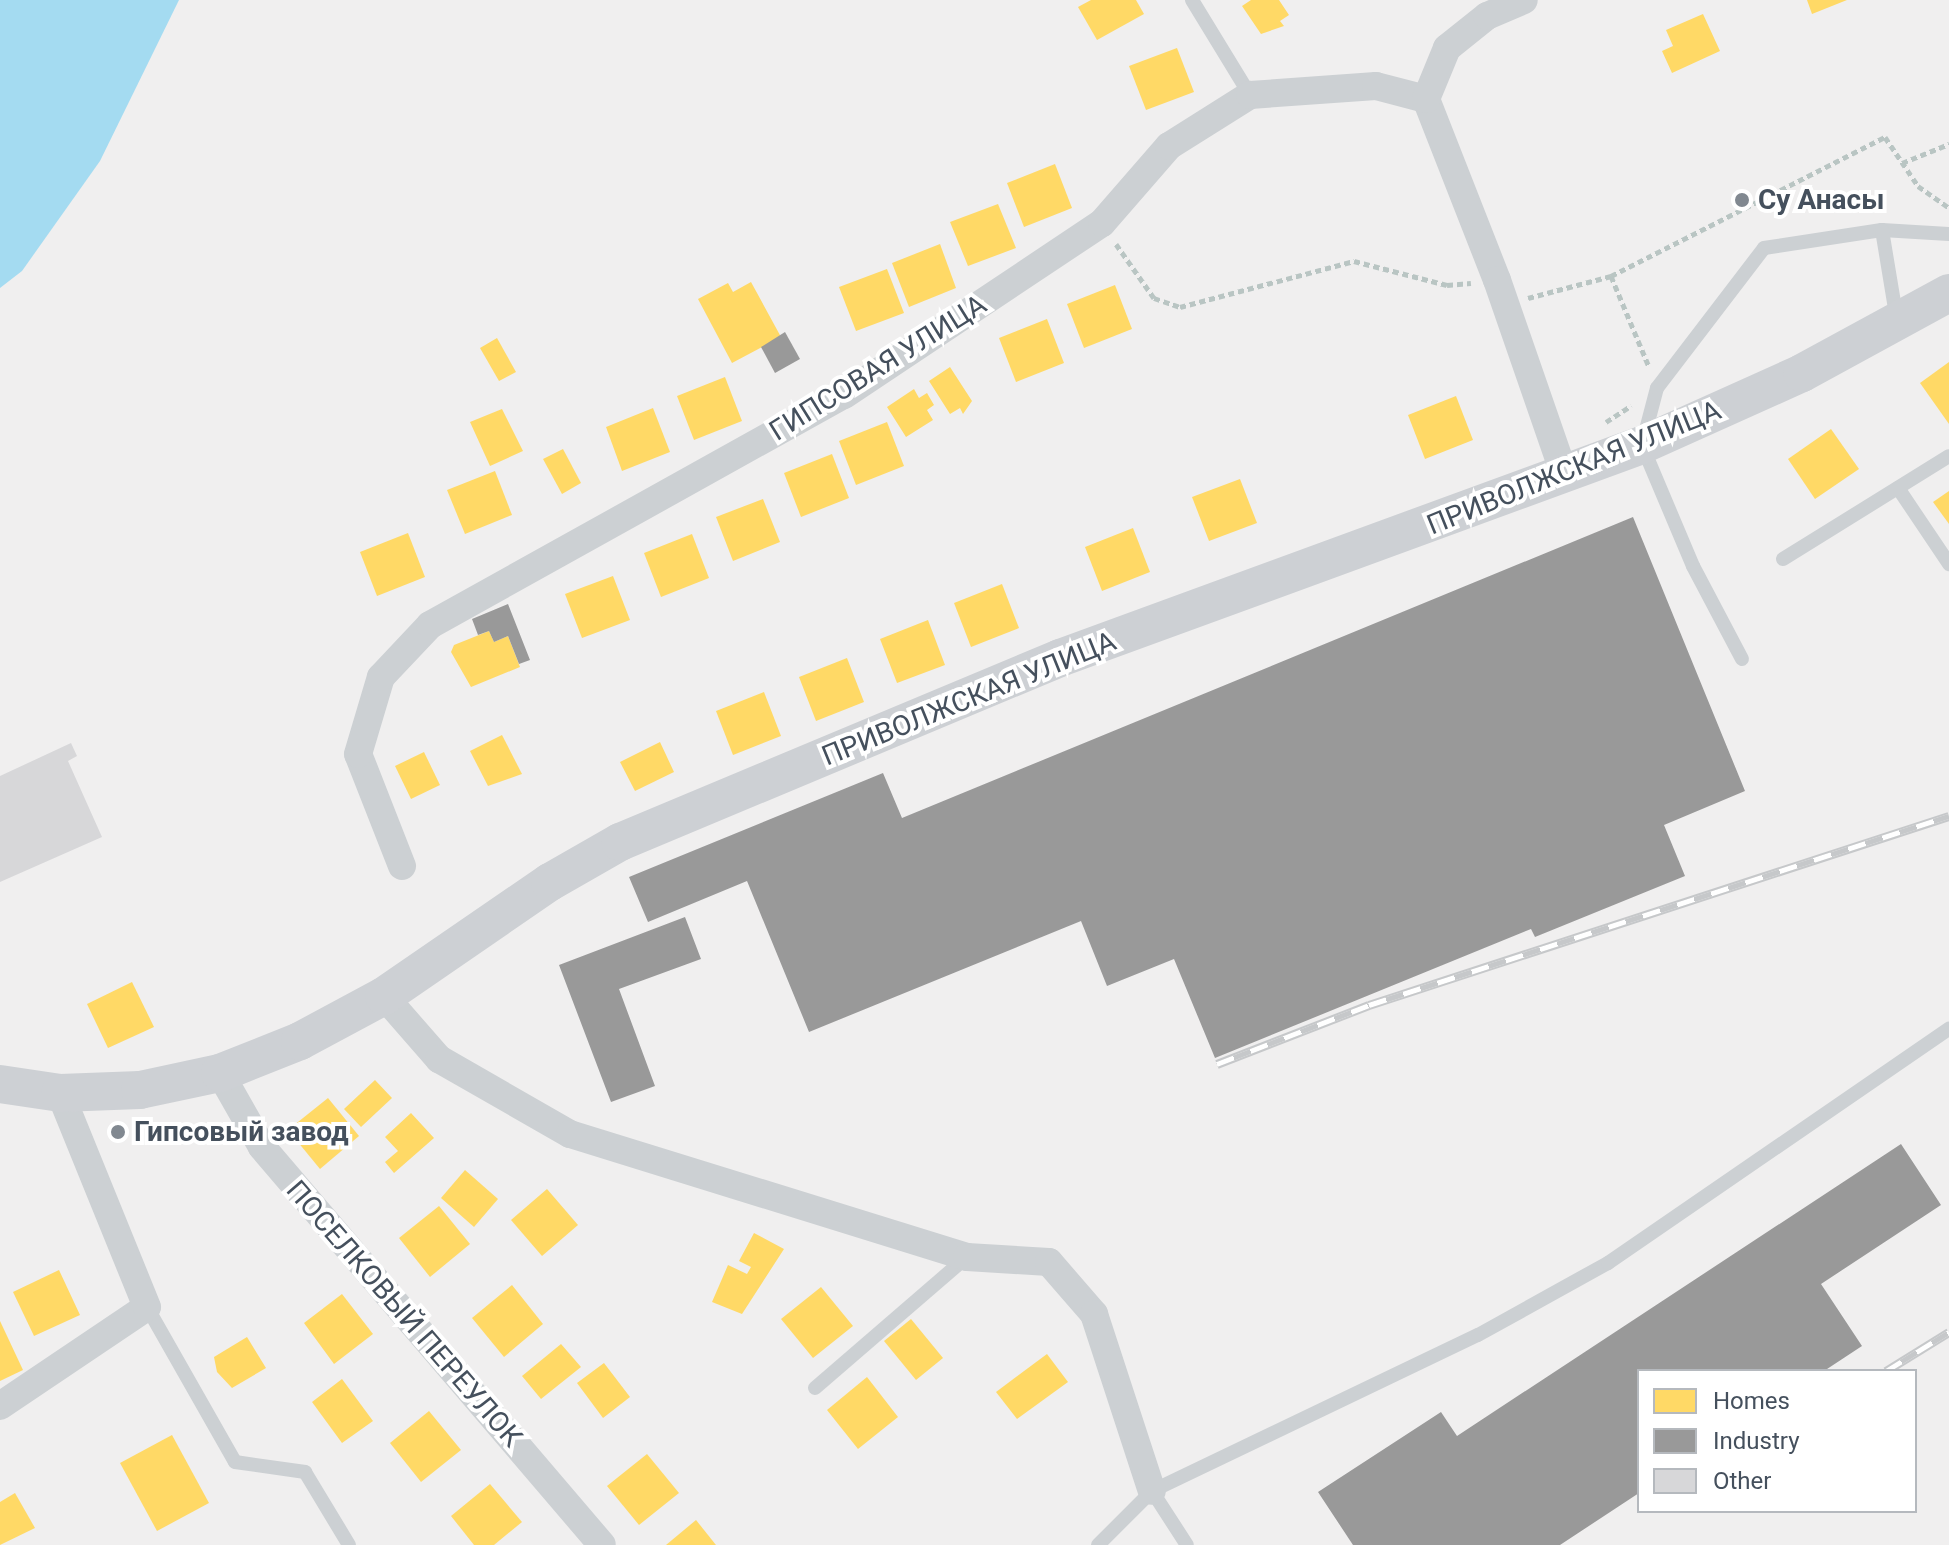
<!DOCTYPE html>
<meta charset="utf-8">
<style>
body{margin:0}
#map{position:relative;width:1949px;height:1545px;overflow:hidden;background:#f0efef;font-family:Roboto,sans-serif}
div>[style]{position:absolute}
[style*='--x']{left:calc(var(--x)*1px);top:calc(var(--y)*1px);width:calc(var(--w)*1px);rotate:calc(var(--a)*1deg)}
.water>*{inset:0;background:#a4dbf1}
.homes>*{inset:0;background:#ffd966}
.industry>*{inset:0;background:#999}
.building>*{inset:0;background:#d7d7d9}
.path>*{height:5px;margin-top:-2.5px;transform-origin:0;background:repeating-linear-gradient(90deg,#b9c5c3 0 6px,transparent 0 10px)}
.lane>*{height:14px;margin:-7px;padding:0 7px;transform-origin:7px;border-radius:7px;background:#ccd0d3}
.street>*{height:28px;margin:-14px;padding:0 14px;transform-origin:14px;border-radius:14px;background:#ccd0d3}
.secondary>*{height:38px;margin:-19px;padding:0 19px;transform-origin:19px;border-radius:19px;background:#cdd0d4}
.rail>*{height:9px;margin-top:-4.5px;transform-origin:0;background:repeating-linear-gradient(90deg,#fff 0 18px,#c6c8ca 0 36px);box-sizing:border-box;border-block:2px solid #c6c8ca}
.dots>*{width:22px;height:22px;translate:-50% -50%;box-sizing:border-box;border:4px solid #fff;border-radius:50%}
span{translate:-50% -50%;white-space:nowrap;text-align:center;line-height:1.15;-webkit-text-stroke:8px #fff;paint-order:stroke}
.poi-label{font-size:28px;color:#45505d;font-weight:700}
.left{translate:0 -50%;text-align:left}
.street-label{font-size:28px;color:#45505d}
.legend{position:absolute;left:1637px;top:1369px;width:280px;height:144px;box-sizing:border-box;background:#fff;border:2px solid #b5b9be;margin:0;padding:10px 14px;list-style:none;font-size:24px;color:#45505d}
.legend li{display:flex;align-items:center;gap:16px;height:40px}
.legend b{width:40px;border:2px solid #b5b9be}
</style>
<div id="map">
<div class="water">
<div style="clip-path:polygon(0 0,179px 0,100px 161px,22px 271px,0 288px)"></div>
</div>
<div class="homes">
<div style="clip-path:polygon(1091px 0,1136px 0,1144px 14px,1097px 40px,1078px 7px)"></div>
<div style="clip-path:polygon(1251px 0,1279px 0,1289px 15px,1280px 21px,1284px 26px,1261px 34px,1242px 6px)"></div>
<div style="clip-path:polygon(1807px 0,1847px 0,1812px 14px)"></div>
<div style="clip-path:polygon(1703px 14px,1720px 51px,1672px 73px,1662px 51px,1673px 46px,1666px 30px)"></div>
<div style="clip-path:polygon(1177px 48px,1194px 92px,1146px 110px,1129px 66px)"></div>
<div style="clip-path:polygon(1055px 164px,1072px 208px,1024px 227px,1007px 183px)"></div>
<div style="clip-path:polygon(998px 204px,1016px 248px,968px 266px,950px 222px)"></div>
<div style="clip-path:polygon(940px 244px,956px 288px,909px 307px,892px 263px)"></div>
<div style="clip-path:polygon(887px 269px,904px 313px,856px 331px,839px 287px)"></div>
<div style="clip-path:polygon(751px 282px,781px 337px,732px 363px,698px 299px,728px 283px,733px 292px)"></div>
<div style="clip-path:polygon(1115px 285px,1132px 329px,1084px 348px,1067px 304px)"></div>
<div style="clip-path:polygon(1047px 319px,1064px 363px,1016px 382px,999px 338px)"></div>
<div style="clip-path:polygon(497px 338px,516px 372px,499px 381px,480px 348px)"></div>
<div style="clip-path:polygon(1949px 362px,1949px 424px,1920px 383px)"></div>
<div style="clip-path:polygon(950px 367px,972px 401px,963px 414px,960px 408px,950px 414px,929px 381px)"></div>
<div style="clip-path:polygon(725px 377px,742px 421px,694px 440px,677px 396px)"></div>
<div style="clip-path:polygon(914px 389px,919px 398px,927px 393px,934px 405px,927px 410px,933px 420px,906px 437px,887px 407px)"></div>
<div style="clip-path:polygon(1456px 396px,1473px 440px,1425px 459px,1408px 415px)"></div>
<div style="clip-path:polygon(653px 408px,670px 452px,622px 471px,606px 427px)"></div>
<div style="clip-path:polygon(502px 409px,523px 451px,490px 466px,470px 422px)"></div>
<div style="clip-path:polygon(887px 422px,904px 466px,856px 485px,839px 441px)"></div>
<div style="clip-path:polygon(1831px 429px,1859px 469px,1815px 499px,1788px 459px)"></div>
<div style="clip-path:polygon(563px 449px,581px 483px,562px 494px,543px 459px)"></div>
<div style="clip-path:polygon(832px 454px,849px 498px,801px 517px,784px 473px)"></div>
<div style="clip-path:polygon(495px 471px,512px 515px,465px 534px,447px 490px)"></div>
<div style="clip-path:polygon(1240px 479px,1257px 523px,1209px 541px,1192px 497px)"></div>
<div style="clip-path:polygon(1949px 491px,1949px 524px,1933px 502px)"></div>
<div style="clip-path:polygon(763px 499px,780px 542px,733px 561px,716px 517px)"></div>
<div style="clip-path:polygon(1133px 528px,1150px 572px,1102px 591px,1085px 547px)"></div>
<div style="clip-path:polygon(408px 533px,425px 577px,377px 596px,360px 552px)"></div>
<div style="clip-path:polygon(692px 534px,709px 578px,661px 597px,644px 553px)"></div>
<div style="clip-path:polygon(613px 576px,630px 620px,582px 638px,565px 594px)"></div>
<div style="clip-path:polygon(1002px 584px,1019px 628px,971px 647px,954px 603px)"></div>
<div style="clip-path:polygon(928px 620px,945px 665px,897px 683px,880px 639px)"></div>
<div style="clip-path:polygon(489px 631px,494px 642px,508px 636px,520px 667px,471px 687px,451px 652px,454px 645px)"></div>
<div style="clip-path:polygon(847px 658px,864px 702px,816px 721px,799px 677px)"></div>
<div style="clip-path:polygon(764px 692px,781px 736px,733px 755px,716px 711px)"></div>
<div style="clip-path:polygon(502px 735px,522px 774px,488px 786px,470px 751px)"></div>
<div style="clip-path:polygon(660px 742px,674px 772px,635px 791px,620px 762px)"></div>
<div style="clip-path:polygon(424px 752px,440px 785px,411px 799px,395px 766px)"></div>
<div style="clip-path:polygon(132px 982px,154px 1027px,108px 1048px,87px 1004px)"></div>
<div style="clip-path:polygon(375px 1080px,392px 1098px,361px 1127px,344px 1109px)"></div>
<div style="clip-path:polygon(328px 1098px,359px 1136px,320px 1169px,288px 1130px)"></div>
<div style="clip-path:polygon(411px 1113px,434px 1138px,394px 1173px,385px 1162px,398px 1151px,385px 1137px)"></div>
<div style="clip-path:polygon(465px 1170px,498px 1199px,474px 1227px,441px 1198px)"></div>
<div style="clip-path:polygon(547px 1189px,578px 1225px,542px 1256px,511px 1220px)"></div>
<div style="clip-path:polygon(439px 1206px,470px 1244px,430px 1277px,399px 1238px)"></div>
<div style="clip-path:polygon(754px 1233px,784px 1249px,742px 1314px,712px 1302px,728px 1265px,747px 1274px,751px 1267px,739px 1261px)"></div>
<div style="clip-path:polygon(59px 1270px,80px 1315px,34px 1336px,13px 1292px)"></div>
<div style="clip-path:polygon(512px 1285px,543px 1324px,504px 1357px,472px 1318px)"></div>
<div style="clip-path:polygon(821px 1287px,853px 1326px,813px 1358px,781px 1319px)"></div>
<div style="clip-path:polygon(342px 1294px,373px 1334px,334px 1364px,304px 1323px)"></div>
<div style="clip-path:polygon(911px 1319px,943px 1358px,916px 1380px,884px 1341px)"></div>
<div style="clip-path:polygon(0 1321px,23px 1370px,0 1381px)"></div>
<div style="clip-path:polygon(247px 1337px,266px 1368px,232px 1388px,217px 1372px,214px 1357px)"></div>
<div style="clip-path:polygon(561px 1344px,581px 1367px,541px 1399px,522px 1376px)"></div>
<div style="clip-path:polygon(1047px 1354px,1068px 1382px,1017px 1419px,996px 1392px)"></div>
<div style="clip-path:polygon(604px 1363px,630px 1397px,603px 1418px,577px 1383px)"></div>
<div style="clip-path:polygon(867px 1377px,898px 1417px,858px 1449px,827px 1410px)"></div>
<div style="clip-path:polygon(342px 1379px,373px 1421px,342px 1443px,312px 1402px)"></div>
<div style="clip-path:polygon(429px 1411px,461px 1450px,421px 1482px,390px 1443px)"></div>
<div style="clip-path:polygon(172px 1435px,209px 1503px,157px 1531px,120px 1463px)"></div>
<div style="clip-path:polygon(647px 1454px,679px 1493px,639px 1525px,607px 1486px)"></div>
<div style="clip-path:polygon(490px 1484px,522px 1522px,494px 1545px,474px 1545px,451px 1516px)"></div>
<div style="clip-path:polygon(15px 1493px,35px 1528px,0 1545px,0 1502px)"></div>
<div style="clip-path:polygon(696px 1520px,716px 1545px,666px 1545px)"></div>
</div>
<div class="industry">
<div style="clip-path:polygon(785px 332px,800px 359px,775px 373px,761px 347px)"></div>
<div style="clip-path:polygon(1633px 517px,1745px 791px,1664px 825px,1685px 876px,1535px 937px,1531px 929px,1215px 1058px,1174px 959px,1107px 986px,1081px 921px,809px 1032px,747px 881px,648px 922px,629px 877px,883px 773px,902px 818px)"></div>
<div style="clip-path:polygon(508px 604px,530px 660px,519px 664px,508px 636px,494px 642px,489px 631px,478px 635px,472px 619px)"></div>
<div style="clip-path:polygon(685px 917px,701px 959px,619px 989px,655px 1086px,611px 1102px,559px 965px)"></div>
<div style="clip-path:polygon(1901px 1144px,1941px 1205px,1821px 1284px,1862px 1346px,1824px 1371px,1639px 1371px,1639px 1493px,1560px 1545px,1353px 1545px,1318px 1492px,1441px 1412px,1457px 1436px)"></div>
</div>
<div class="building">
<div style="clip-path:polygon(71px 743px,77px 756px,68px 761px,102px 837px,0 882px,0 776px)"></div>
</div>
<div class="path">
<div style="--x:1902;--y:163;--w:51;--a:-22"></div>
<div style="--x:1116;--y:244;--w:66;--a:54.9"></div>
<div style="--x:1154;--y:298;--w:28;--a:19"></div>
<div style="--x:1180;--y:307;--w:180;--a:-14.8"></div>
<div style="--x:1354;--y:261;--w:96;--a:14.5"></div>
<div style="--x:1447;--y:285;--w:24;--a:-5"></div>
<div style="--x:1611;--y:276;--w:99;--a:67.3"></div>
<div style="--x:1528;--y:298;--w:86;--a:-14.8"></div>
<div style="--x:1611;--y:276;--w:307;--a:-26.9"></div>
<div style="--x:1885;--y:137;--w:59;--a:56"></div>
<div style="--x:1918;--y:186;--w:38;--a:35"></div>
<div style="--x:1606;--y:422;--w:30;--a:-33"></div>
</div>
<div class="lane">
<div style="--x:1192;--y:0;--w:111;--a:58.6"></div>
<div style="--x:1882;--y:230;--w:67;--a:3.4"></div>
<div style="--x:1898;--y:488;--w:92;--a:56.1"></div>
<div style="--x:1783;--y:559;--w:195;--a:-31.8"></div>
<div style="--x:1742;--y:659;--w:105;--a:-117.8"></div>
<div style="--x:1693;--y:566;--w:131;--a:-112.9"></div>
<div style="--x:1642;--y:445;--w:59;--a:-75.3"></div>
<div style="--x:1657;--y:388;--w:176;--a:-52.6"></div>
<div style="--x:1764;--y:248;--w:119;--a:-8.7"></div>
<div style="--x:1882;--y:230;--w:92;--a:80.6"></div>
<div style="--x:147;--y:1307;--w:178;--a:60.4"></div>
<div style="--x:235;--y:1462;--w:71;--a:8.1"></div>
<div style="--x:305;--y:1472;--w:85;--a:58.9"></div>
<div style="--x:815;--y:1388;--w:201;--a:-40.8"></div>
<div style="--x:1152;--y:1491;--w:64;--a:57.1"></div>
<div style="--x:1098;--y:1545;--w:76;--a:-45"></div>
<div style="--x:1152;--y:1491;--w:361;--a:-25.6"></div>
<div style="--x:1478;--y:1335;--w:149;--a:-29"></div>
<div style="--x:1608;--y:1263;--w:414;--a:-34.5"></div>
</div>
<div class="street">
<div style="--x:1426;--y:99;--w:194;--a:68.6"></div>
<div style="--x:1497;--y:280;--w:207;--a:70.9"></div>
<div style="--x:402;--y:866;--w:120;--a:-111.4"></div>
<div style="--x:358;--y:754;--w:80;--a:-73.4"></div>
<div style="--x:381;--y:677;--w:71;--a:-46.7"></div>
<div style="--x:430;--y:625;--w:474;--a:-29.1"></div>
<div style="--x:844;--y:395;--w:310;--a:-33.7"></div>
<div style="--x:1102;--y:223;--w:102;--a:-49"></div>
<div style="--x:1169;--y:146;--w:96;--a:-32.2"></div>
<div style="--x:1250;--y:95;--w:126;--a:-4.1"></div>
<div style="--x:1376;--y:86;--w:52;--a:14.6"></div>
<div style="--x:1426;--y:99;--w:55;--a:-67.6"></div>
<div style="--x:1447;--y:48;--w:51;--a:-38.7"></div>
<div style="--x:1487;--y:16;--w:40;--a:-23.4"></div>
<div style="--x:384;--y:996;--w:84;--a:48.9"></div>
<div style="--x:439;--y:1059;--w:151;--a:29.8"></div>
<div style="--x:570;--y:1134;--w:416;--a:17.2"></div>
<div style="--x:967;--y:1257;--w:82;--a:3.5"></div>
<div style="--x:1049;--y:1262;--w:69;--a:49.1"></div>
<div style="--x:1094;--y:1314;--w:186;--a:71.9"></div>
<div style="--x:220;--y:1073;--w:85;--a:60.4"></div>
<div style="--x:262;--y:1147;--w:523;--a:49.49"></div>
<div style="--x:0;--y:1406;--w:177;--a:-34"></div>
<div style="--x:147;--y:1307;--w:231;--a:-112.1"></div>
</div>
<div class="secondary">
<div style="--x:0;--y:1084;--w:61;--a:8.5"></div>
<div style="--x:60;--y:1093;--w:80;--a:-2.1"></div>
<div style="--x:140;--y:1090;--w:82;--a:-12"></div>
<div style="--x:220;--y:1073;--w:86;--a:-21.8"></div>
<div style="--x:300;--y:1041;--w:95;--a:-28.2"></div>
<div style="--x:384;--y:996;--w:201;--a:-34.5"></div>
<div style="--x:550;--y:882;--w:81;--a:-29.7"></div>
<div style="--x:620;--y:842;--w:477;--a:-22.7"></div>
<div style="--x:1060;--y:658;--w:620;--a:-20.1"></div>
<div style="--x:1642;--y:445;--w:175;--a:-24.2"></div>
<div style="--x:1802;--y:373;--w:167;--a:-28.6"></div>
</div>
<div class="rail">
<div style="--x:1217;--y:1064;--w:163;--a:-21.2"></div>
<div style="--x:1369;--y:1005;--w:610;--a:-18.05"></div>
<div style="--x:1886;--y:1371;--w:74;--a:-31.8"></div>
</div>
<div class="dots">
<div style="left:1742px;top:200px;background:#818890"></div>
<div style="left:118px;top:1132px;background:#818890"></div>
</div>
<div class="poi-label">
<span class="left" style="left:1758px;top:200px">Су Анасы</span>
<span class="left" style="left:134px;top:1132px">Гипсовый завод</span>
</div>
<div class="street-label">
<span style="left:878px;top:368px;rotate:-32deg">ГИПСОВАЯ УЛИЦА</span>
<span style="left:1574px;top:468px;rotate:-22deg">ПРИВОЛЖСКАЯ УЛИЦА</span>
<span style="left:969px;top:699px;rotate:-22deg">ПРИВОЛЖСКАЯ УЛИЦА</span>
<span style="left:404px;top:1314px;rotate:49deg">ПОСЕЛКОВЫЙ ПЕРЕУЛОК</span>
</div>
<ul class="legend">
<li><b style="height:22px;background:#ffd966"></b>Homes</li>
<li><b style="height:22px;background:#999"></b>Industry</li>
<li><b style="height:22px;background:#d7d7d9"></b>Other</li>
</ul>
</div>
